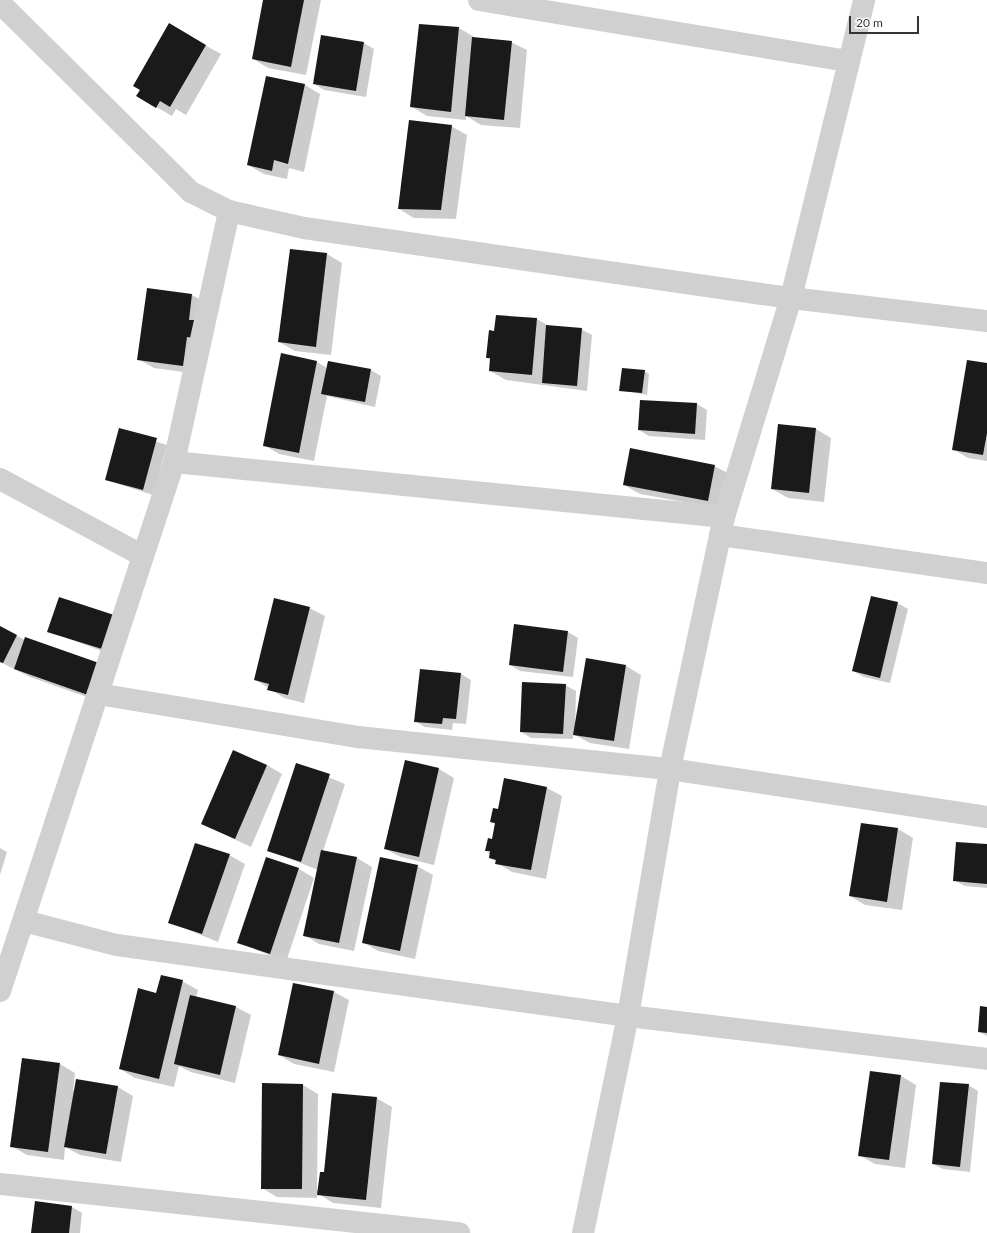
<!DOCTYPE html>
<style>
body{margin:0}
#map{position:relative;width:987px;height:1233px;overflow:hidden;background:#fff;font-family:Lato,sans-serif}
div>[style]{position:absolute}
[style*='--x']{left:calc(var(--x)*1px);top:calc(var(--y)*1px);width:calc(var(--w)*1px);rotate:calc(var(--a)*1deg)}
.shadow>*{inset:0;background:#0003}
.building>*{inset:0;background:#1a1a1a}
.minor>*{height:22px;margin:-11px;padding:0 11px;transform-origin:11px;border-radius:11px;background:#d0d0d0}
span{translate:-50% -50%;white-space:nowrap;text-align:center;line-height:1.15;-webkit-text-stroke:4px #fff;paint-order:stroke}
.scale{position:absolute;left:849px;top:16px;width:70px;height:18px;box-sizing:border-box;border:2px solid #333;border-top:0;padding-left:5px;font-size:12px;line-height:14px;white-space:nowrap;color:#333;-webkit-text-stroke:3px #fff;paint-order:stroke}
</style>
<div id="map">
<div class="shadow">
<div style="clip-path:polygon(264px 0,321px 0,306px 75px,268px 68px,253px 59px)"></div>
<div style="clip-path:polygon(169px 25px,221px 54px,186px 115px,176px 109px,172px 116px,137px 96px)"></div>
<div style="clip-path:polygon(420px 25px,459px 28px,474px 37px,511px 42px,527px 50px,520px 128px,481px 125px,466px 116px,466px 120px,427px 116px,412px 107px)"></div>
<div style="clip-path:polygon(322px 36px,364px 43px,374px 49px,366px 97px,324px 90px,314px 84px)"></div>
<div style="clip-path:polygon(267px 77px,305px 85px,320px 94px,304px 172px,289px 168px,287px 179px,264px 174px,248px 165px)"></div>
<div style="clip-path:polygon(451px 126px,467px 135px,456px 219px,414px 218px,399px 209px)"></div>
<div style="clip-path:polygon(291px 250px,327px 254px,342px 263px,331px 355px,295px 351px,279px 342px)"></div>
<div style="clip-path:polygon(148px 289px,192px 295px,208px 304px,198px 374px,154px 368px,138px 359px)"></div>
<div style="clip-path:polygon(537px 319px,549px 326px,581px 329px,592px 335px,587px 391px,506px 380px,490px 371px,491px 360px,487px 358px,495px 332px)"></div>
<div style="clip-path:polygon(282px 354px,317px 362px,327px 368px,329px 362px,371px 370px,381px 376px,375px 407px,327px 396px,314px 461px,279px 454px,264px 445px)"></div>
<div style="clip-path:polygon(987px 364px,987px 461px,968px 458px,953px 449px)"></div>
<div style="clip-path:polygon(644px 371px,649px 374px,647px 395px,620px 390px)"></div>
<div style="clip-path:polygon(641px 401px,697px 404px,707px 410px,705px 440px,649px 436px,639px 430px)"></div>
<div style="clip-path:polygon(779px 425px,816px 429px,831px 438px,824px 502px,788px 498px,772px 489px)"></div>
<div style="clip-path:polygon(120px 430px,167px 445px,153px 495px,106px 480px)"></div>
<div style="clip-path:polygon(714px 466px,730px 474px,723px 509px,640px 494px,624px 485px)"></div>
<div style="clip-path:polygon(60px 598px,112px 655px,49px 631px)"></div>
<div style="clip-path:polygon(897px 603px,908px 609px,890px 683px,864px 677px,853px 671px)"></div>
<div style="clip-path:polygon(309px 608px,325px 616px,304px 703px,284px 698px,256px 680px)"></div>
<div style="clip-path:polygon(515px 625px,568px 632px,578px 638px,573px 677px,520px 671px,510px 665px)"></div>
<div style="clip-path:polygon(0 627px,25px 640px,104px 703px,30px 677px,0 662px)"></div>
<div style="clip-path:polygon(626px 666px,641px 675px,629px 749px,590px 743px,573px 734px,573px 739px,531px 738px,521px 732px,565px 685px,576px 691px,575px 730px)"></div>
<div style="clip-path:polygon(461px 674px,471px 680px,466px 724px,453px 723px,452px 730px,425px 727px,415px 721px)"></div>
<div style="clip-path:polygon(405px 761px,439px 769px,454px 778px,434px 865px,401px 857px,385px 849px)"></div>
<div style="clip-path:polygon(297px 764px,345px 784px,323px 851px,357px 858px,372px 867px,354px 951px,319px 944px,304px 935px,318px 870px,268px 850px)"></div>
<div style="clip-path:polygon(267px 765px,282px 774px,251px 847px,202px 824px)"></div>
<div style="clip-path:polygon(505px 780px,547px 788px,562px 796px,546px 879px,512px 872px,497px 863px,486px 850px,493px 840px,496px 824px,491px 822px,499px 810px)"></div>
<div style="clip-path:polygon(898px 829px,913px 838px,902px 910px,865px 905px,850px 896px)"></div>
<div style="clip-path:polygon(987px 845px,987px 888px,965px 886px,954px 880px)"></div>
<div style="clip-path:polygon(0 848px,7px 852px,0 875px)"></div>
<div style="clip-path:polygon(229px 855px,245px 864px,218px 942px,169px 922px)"></div>
<div style="clip-path:polygon(417px 866px,433px 875px,415px 959px,378px 951px,363px 942px)"></div>
<div style="clip-path:polygon(299px 869px,314px 878px,286px 962px,238px 942px)"></div>
<div style="clip-path:polygon(182px 981px,198px 990px,196px 998px,236px 1007px,251px 1015px,235px 1083px,191px 1072px,179px 1066px,174px 1087px,135px 1078px,120px 1069px,157px 994px)"></div>
<div style="clip-path:polygon(294px 984px,334px 992px,349px 1000px,334px 1072px,294px 1064px,279px 1055px)"></div>
<div style="clip-path:polygon(987px 1008px,987px 1036px,979px 1032px)"></div>
<div style="clip-path:polygon(60px 1064px,75px 1073px,73px 1091px,118px 1087px,133px 1096px,121px 1162px,80px 1155px,65px 1147px,64px 1160px,27px 1155px,11px 1146px)"></div>
<div style="clip-path:polygon(871px 1072px,901px 1076px,916px 1085px,905px 1168px,875px 1164px,859px 1155px)"></div>
<div style="clip-path:polygon(303px 1085px,318px 1094px,317px 1191px,325px 1173px,376px 1098px,392px 1107px,381px 1208px,333px 1203px,317px 1193px,317px 1198px,277px 1197px,262px 1188px)"></div>
<div style="clip-path:polygon(968px 1085px,978px 1091px,970px 1172px,943px 1169px,933px 1164px)"></div>
<div style="clip-path:polygon(36px 1203px,72px 1207px,82px 1213px,80px 1233px,32px 1233px)"></div>
</div>
<div class="building">
<div style="clip-path:polygon(263px 0,304px 0,291px 67px,252px 59px)"></div>
<div style="clip-path:polygon(169px 23px,206px 45px,170px 107px,160px 101px,156px 108px,136px 96px,140px 90px,133px 86px)"></div>
<div style="clip-path:polygon(419px 24px,459px 27px,451px 112px,410px 107px)"></div>
<div style="clip-path:polygon(321px 35px,364px 42px,356px 91px,313px 84px)"></div>
<div style="clip-path:polygon(472px 37px,512px 41px,504px 120px,465px 116px)"></div>
<div style="clip-path:polygon(266px 76px,305px 84px,288px 164px,274px 160px,272px 171px,247px 165px)"></div>
<div style="clip-path:polygon(409px 120px,452px 125px,441px 210px,398px 209px)"></div>
<div style="clip-path:polygon(290px 249px,327px 253px,316px 347px,278px 342px)"></div>
<div style="clip-path:polygon(147px 288px,192px 294px,189px 320px,197px 320px,194px 338px,187px 337px,183px 366px,137px 360px)"></div>
<div style="clip-path:polygon(496px 315px,537px 318px,532px 375px,489px 371px,490px 358px,486px 358px,489px 330px,494px 331px)"></div>
<div style="clip-path:polygon(546px 325px,582px 328px,577px 386px,542px 383px)"></div>
<div style="clip-path:polygon(281px 353px,317px 361px,299px 453px,263px 446px)"></div>
<div style="clip-path:polygon(967px 360px,987px 363px,987px 433px,983px 455px,952px 450px)"></div>
<div style="clip-path:polygon(328px 361px,371px 369px,365px 402px,321px 394px)"></div>
<div style="clip-path:polygon(622px 368px,645px 370px,642px 393px,619px 391px)"></div>
<div style="clip-path:polygon(640px 400px,697px 403px,695px 434px,638px 430px)"></div>
<div style="clip-path:polygon(778px 424px,816px 428px,809px 493px,771px 489px)"></div>
<div style="clip-path:polygon(119px 428px,157px 438px,143px 490px,105px 480px)"></div>
<div style="clip-path:polygon(630px 448px,715px 465px,708px 501px,623px 485px)"></div>
<div style="clip-path:polygon(871px 596px,898px 602px,880px 678px,852px 671px)"></div>
<div style="clip-path:polygon(59px 597px,114px 615px,102px 649px,47px 632px)"></div>
<div style="clip-path:polygon(274px 598px,310px 607px,288px 695px,267px 690px,269px 684px,254px 680px)"></div>
<div style="clip-path:polygon(514px 624px,568px 631px,563px 672px,509px 665px)"></div>
<div style="clip-path:polygon(0 626px,17px 635px,3px 663px,0 662px)"></div>
<div style="clip-path:polygon(25px 637px,99px 663px,88px 695px,14px 669px)"></div>
<div style="clip-path:polygon(586px 658px,626px 665px,614px 741px,573px 735px)"></div>
<div style="clip-path:polygon(420px 669px,461px 673px,456px 719px,443px 718px,442px 724px,414px 722px)"></div>
<div style="clip-path:polygon(522px 682px,566px 684px,563px 734px,520px 732px)"></div>
<div style="clip-path:polygon(233px 750px,267px 765px,235px 839px,201px 824px)"></div>
<div style="clip-path:polygon(405px 760px,439px 768px,419px 857px,384px 849px)"></div>
<div style="clip-path:polygon(296px 763px,330px 774px,301px 862px,267px 851px)"></div>
<div style="clip-path:polygon(504px 778px,547px 787px,531px 870px,495px 864px,496px 860px,489px 858px,490px 851px,485px 851px,488px 838px,492px 839px,495px 823px,490px 822px,493px 808px,498px 809px)"></div>
<div style="clip-path:polygon(861px 823px,898px 828px,887px 902px,849px 896px)"></div>
<div style="clip-path:polygon(956px 842px,987px 844px,987px 884px,953px 881px)"></div>
<div style="clip-path:polygon(195px 843px,230px 854px,202px 934px,168px 923px)"></div>
<div style="clip-path:polygon(321px 850px,357px 857px,339px 943px,303px 936px)"></div>
<div style="clip-path:polygon(266px 857px,299px 868px,270px 954px,237px 943px)"></div>
<div style="clip-path:polygon(380px 857px,418px 865px,400px 951px,362px 943px)"></div>
<div style="clip-path:polygon(161px 975px,183px 980px,159px 1079px,119px 1069px,138px 988px,156px 993px)"></div>
<div style="clip-path:polygon(293px 983px,334px 991px,319px 1064px,278px 1055px)"></div>
<div style="clip-path:polygon(190px 995px,236px 1006px,220px 1075px,174px 1064px)"></div>
<div style="clip-path:polygon(980px 1006px,987px 1007px,987px 1033px,978px 1032px)"></div>
<div style="clip-path:polygon(22px 1058px,60px 1063px,48px 1152px,10px 1147px)"></div>
<div style="clip-path:polygon(870px 1071px,901px 1075px,889px 1160px,858px 1156px)"></div>
<div style="clip-path:polygon(76px 1079px,118px 1086px,106px 1154px,64px 1147px)"></div>
<div style="clip-path:polygon(940px 1082px,969px 1084px,960px 1167px,932px 1164px)"></div>
<div style="clip-path:polygon(262px 1083px,303px 1084px,302px 1189px,261px 1189px)"></div>
<div style="clip-path:polygon(332px 1093px,377px 1097px,366px 1200px,317px 1195px,320px 1172px,324px 1172px)"></div>
<div style="clip-path:polygon(35px 1201px,72px 1206px,69px 1233px,31px 1233px)"></div>
</div>
<div class="minor">
<div style="--x:479;--y:0;--w:373;--a:9.4"></div>
<div style="--x:0;--y:3;--w:269;--a:44.7"></div>
<div style="--x:191;--y:192;--w:42;--a:26.6"></div>
<div style="--x:229;--y:211;--w:77;--a:12.8"></div>
<div style="--x:304;--y:228;--w:492;--a:8.2"></div>
<div style="--x:791;--y:298;--w:197;--a:6.7"></div>
<div style="--x:174;--y:462;--w:553;--a:5.71"></div>
<div style="--x:0;--y:479;--w:162;--a:28.3"></div>
<div style="--x:720;--y:535;--w:270;--a:8.1"></div>
<div style="--x:98;--y:694;--w:264;--a:9.4"></div>
<div style="--x:358;--y:737;--w:314;--a:5.9"></div>
<div style="--x:670;--y:769;--w:321;--a:8.6"></div>
<div style="--x:24;--y:921;--w:96;--a:14.5"></div>
<div style="--x:117;--y:945;--w:516;--a:7.91"></div>
<div style="--x:628;--y:1016;--w:362;--a:6.8"></div>
<div style="--x:0;--y:991;--w:557;--a:-71.79"></div>
<div style="--x:174;--y:462;--w:257;--a:-77.6"></div>
<div style="--x:0;--y:1184;--w:462;--a:6.1"></div>
<div style="--x:583;--y:1233;--w:222;--a:-78.3"></div>
<div style="--x:628;--y:1016;--w:251;--a:-80.3"></div>
<div style="--x:670;--y:769;--w:258;--a:-77.9"></div>
<div style="--x:724;--y:517;--w:229;--a:-73"></div>
<div style="--x:791;--y:298;--w:307;--a:-76.2"></div>
</div>
<div class="scale">20 m</div>
</div>
